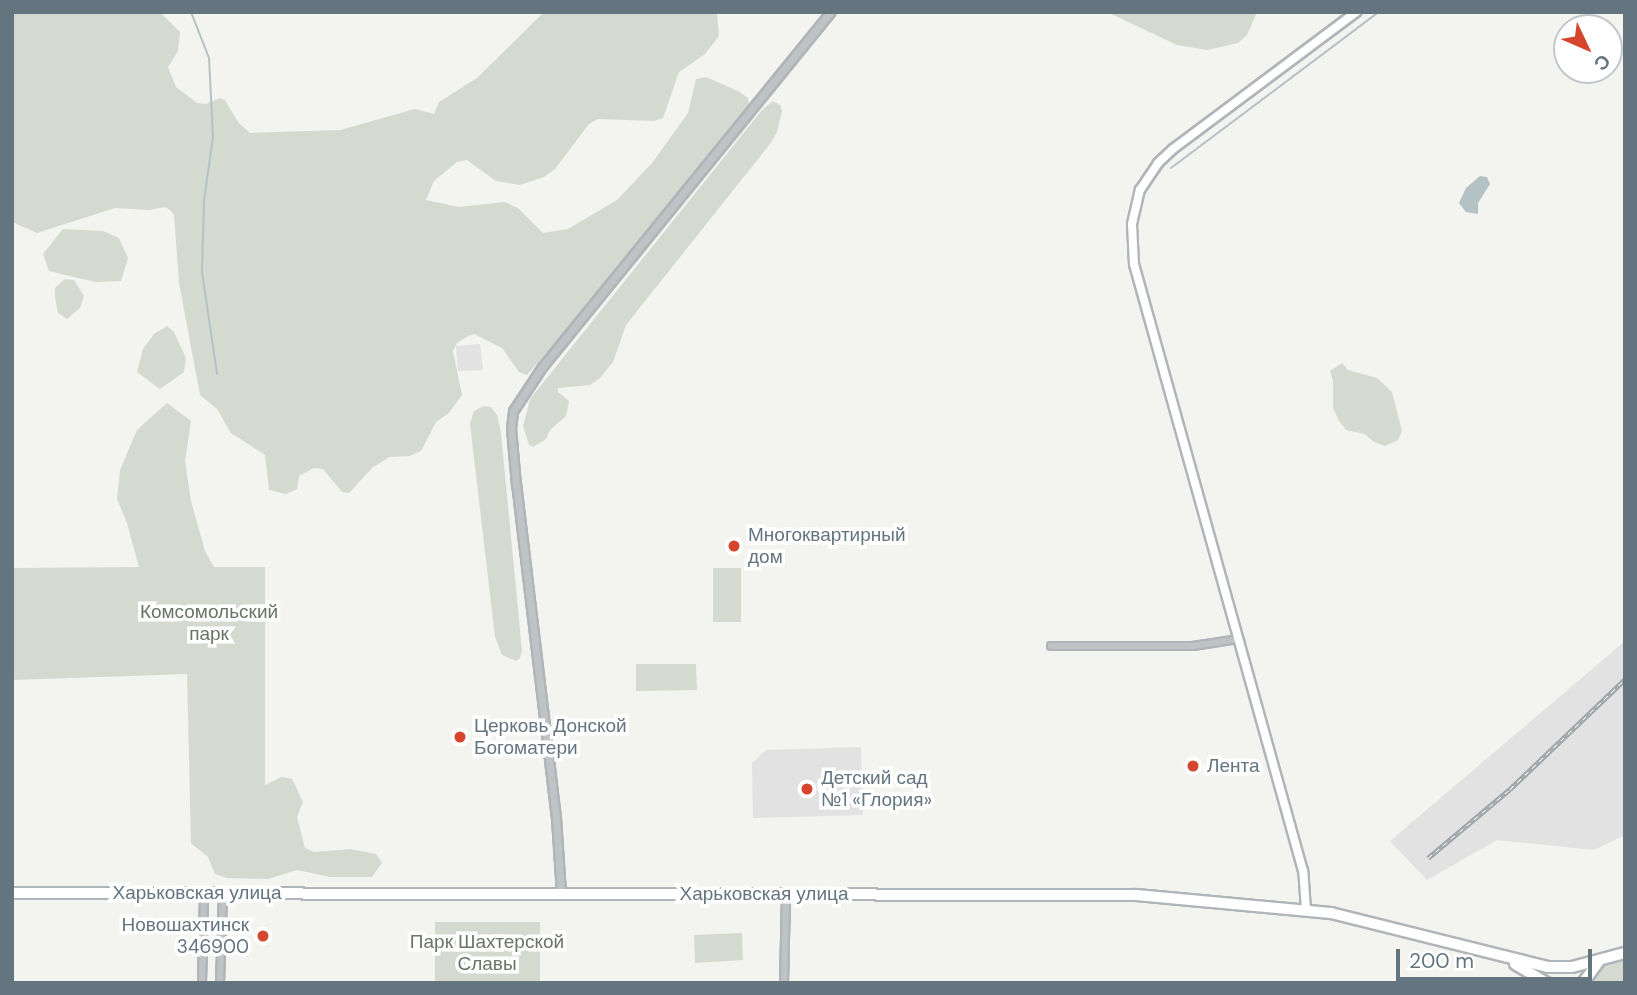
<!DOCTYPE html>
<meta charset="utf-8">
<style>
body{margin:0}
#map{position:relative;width:1637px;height:995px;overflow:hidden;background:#f3f3f0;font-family:"DM Sans",sans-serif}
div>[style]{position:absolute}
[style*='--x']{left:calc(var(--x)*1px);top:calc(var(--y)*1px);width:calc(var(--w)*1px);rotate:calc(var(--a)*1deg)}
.built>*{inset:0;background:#e1e2e1}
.green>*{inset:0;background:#d5dad1}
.water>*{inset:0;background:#b5c2c5}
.stream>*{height:2px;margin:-1px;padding:0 1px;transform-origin:1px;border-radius:1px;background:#b5c2c5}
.roads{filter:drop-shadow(2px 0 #afb5b8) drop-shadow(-2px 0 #afb5b8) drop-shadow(0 2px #afb5b8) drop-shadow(0 -2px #afb5b8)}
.minor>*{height:6px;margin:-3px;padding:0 3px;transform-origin:3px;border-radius:3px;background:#bfc3c6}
.tertiary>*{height:7px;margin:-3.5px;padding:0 3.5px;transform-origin:3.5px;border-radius:3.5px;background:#bfc3c6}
.secondary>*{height:8px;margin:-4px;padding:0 4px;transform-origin:4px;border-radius:4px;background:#fff}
.trunk>*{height:10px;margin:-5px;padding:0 5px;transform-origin:5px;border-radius:5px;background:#fff}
.rail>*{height:4.5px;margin-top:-2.25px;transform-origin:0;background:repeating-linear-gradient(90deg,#fff 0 5px,#9ea5a9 0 10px);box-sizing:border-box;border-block:2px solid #9ea5a9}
.dots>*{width:19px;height:19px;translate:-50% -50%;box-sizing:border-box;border:4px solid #fff;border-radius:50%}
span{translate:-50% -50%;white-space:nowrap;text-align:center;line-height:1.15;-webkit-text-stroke:7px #fff;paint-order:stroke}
.poi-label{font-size:19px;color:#64757f}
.left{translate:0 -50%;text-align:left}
.right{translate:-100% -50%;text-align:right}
.park-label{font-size:19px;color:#687663}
.street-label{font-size:19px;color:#64757f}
.frame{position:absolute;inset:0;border:14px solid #64757f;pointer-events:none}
.north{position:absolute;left:1553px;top:14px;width:70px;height:70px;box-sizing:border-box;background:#fff;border:2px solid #c1c8cc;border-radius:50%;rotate:134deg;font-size:19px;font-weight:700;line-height:28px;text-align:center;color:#64757f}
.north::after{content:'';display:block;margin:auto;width:24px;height:32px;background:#d6452d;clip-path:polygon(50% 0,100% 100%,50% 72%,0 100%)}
.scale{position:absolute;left:1396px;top:949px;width:196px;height:32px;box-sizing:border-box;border:4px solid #64757f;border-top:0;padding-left:9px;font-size:21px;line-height:24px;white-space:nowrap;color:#64757f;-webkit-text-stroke:5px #fff;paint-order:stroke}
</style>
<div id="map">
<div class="built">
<div style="clip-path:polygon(480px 344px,483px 370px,458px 371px,456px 346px)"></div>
<div style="clip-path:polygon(1625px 641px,1625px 835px,1594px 850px,1497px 840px,1427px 880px,1390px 841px)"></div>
<div style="clip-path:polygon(861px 747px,863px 815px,753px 818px,752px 763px,766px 750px)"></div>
</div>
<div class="green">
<div style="clip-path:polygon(12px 12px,160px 12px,180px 32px,178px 51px,168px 67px,176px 87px,197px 103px,206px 104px,220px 98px,225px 100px,238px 122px,250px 133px,340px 130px,415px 109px,434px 114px,439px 102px,477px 78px,544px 12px,717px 12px,719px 36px,705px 54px,679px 72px,663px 118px,654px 121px,598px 119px,589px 124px,555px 169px,544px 177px,520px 185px,496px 181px,467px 160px,457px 162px,434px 181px,426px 200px,459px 207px,505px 202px,518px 208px,543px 233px,568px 229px,617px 200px,652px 163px,688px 113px,696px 79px,706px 77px,738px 91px,748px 98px,749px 104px,591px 301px,527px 375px,519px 372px,502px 348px,474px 334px,468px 336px,457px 343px,453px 351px,462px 395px,449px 413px,436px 422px,421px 451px,410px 456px,390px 457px,373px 467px,349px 493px,342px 492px,323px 469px,314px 468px,299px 476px,297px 489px,286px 494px,269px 490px,265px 455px,231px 433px,217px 409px,200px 395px,179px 283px,174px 215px,170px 210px,165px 207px,149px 210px,115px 208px,37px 233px,12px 222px)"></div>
<div style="clip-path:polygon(1107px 12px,1257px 12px,1247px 35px,1238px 43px,1207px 50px,1177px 45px)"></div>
<div style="clip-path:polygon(773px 101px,780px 105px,782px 111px,777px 132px,770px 144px,626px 325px,613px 362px,600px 378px,590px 385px,558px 388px,558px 392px,569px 401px,566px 416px,550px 430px,546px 439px,533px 447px,529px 445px,523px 426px,530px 399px,762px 110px)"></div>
<div style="clip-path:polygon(63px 229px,103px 231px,119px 238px,128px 258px,121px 281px,95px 282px,49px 271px,43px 254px)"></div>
<div style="clip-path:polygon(65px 279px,74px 280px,84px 296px,80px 308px,67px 319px,58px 313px,55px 298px,55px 288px)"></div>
<div style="clip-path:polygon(167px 326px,174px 332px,186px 358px,184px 372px,160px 389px,137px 372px,143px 349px,154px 334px)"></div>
<div style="clip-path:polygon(1342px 363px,1348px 370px,1377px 378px,1392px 392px,1402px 431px,1398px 440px,1385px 446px,1374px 442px,1365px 434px,1346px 430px,1339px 421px,1333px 408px,1333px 381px,1330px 371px)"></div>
<div style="clip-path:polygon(167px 403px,191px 421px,185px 461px,191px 501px,205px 551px,214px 567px,265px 567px,265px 785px,282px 777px,292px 779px,303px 802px,297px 817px,305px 848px,314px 852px,350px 849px,376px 854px,382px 863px,372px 877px,330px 877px,297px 870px,268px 879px,227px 878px,215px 874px,208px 857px,191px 843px,187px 674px,12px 680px,12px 568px,139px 567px,127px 523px,117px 499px,120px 470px,137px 430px)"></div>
<div style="clip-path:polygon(484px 406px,491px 407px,497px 415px,501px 433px,522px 651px,520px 658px,516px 661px,502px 655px,495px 637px,470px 424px,474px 411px)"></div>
<div style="clip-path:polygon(713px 568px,741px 568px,741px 622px,713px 622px)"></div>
<div style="clip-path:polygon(636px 664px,696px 664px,697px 690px,636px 691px)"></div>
<div style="clip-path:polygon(435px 922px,540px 922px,540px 983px,435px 983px)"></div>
<div style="clip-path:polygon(742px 933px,743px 960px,695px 963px,694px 935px)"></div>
<div style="clip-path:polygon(1625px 960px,1625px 983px,1588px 983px,1607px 964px)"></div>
</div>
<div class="water">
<div style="clip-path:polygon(1480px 176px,1487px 177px,1490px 184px,1478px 203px,1478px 214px,1466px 212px,1459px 203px,1466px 188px)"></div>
</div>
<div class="stream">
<div style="--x:191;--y:12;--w:49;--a:68.6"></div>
<div style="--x:209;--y:58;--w:79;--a:87.1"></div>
<div style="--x:213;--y:137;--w:64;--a:98.1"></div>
<div style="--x:204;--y:200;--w:72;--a:91.6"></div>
<div style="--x:202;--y:272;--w:103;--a:81.6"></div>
<div style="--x:1171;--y:168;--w:260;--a:-36.9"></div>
</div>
<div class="roads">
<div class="minor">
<div style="--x:1051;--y:646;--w:142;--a:0"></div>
<div style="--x:1193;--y:646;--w:47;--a:-8.7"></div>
<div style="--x:202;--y:983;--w:90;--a:-88.7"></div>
<div style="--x:220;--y:983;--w:90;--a:-88.1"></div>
<div style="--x:784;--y:983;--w:89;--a:-88.7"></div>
</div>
<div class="tertiary">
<div style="--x:561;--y:893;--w:75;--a:-93.8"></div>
<div style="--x:556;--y:818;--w:335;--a:-96.8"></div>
<div style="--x:516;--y:485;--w:57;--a:-95"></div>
<div style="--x:511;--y:428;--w:17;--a:-83"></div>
<div style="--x:513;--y:411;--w:53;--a:-56.6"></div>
<div style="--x:542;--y:367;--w:457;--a:-50.9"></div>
</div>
<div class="secondary">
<div style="--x:1306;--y:910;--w:39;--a:-94"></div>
<div style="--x:1303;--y:871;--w:630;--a:-105.56"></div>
<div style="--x:1134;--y:264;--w:40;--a:-92.9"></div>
<div style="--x:1132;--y:224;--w:35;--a:-77"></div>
<div style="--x:1140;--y:190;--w:32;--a:-56"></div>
<div style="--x:1158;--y:163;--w:21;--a:-43"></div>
<div style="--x:1173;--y:149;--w:229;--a:-36.8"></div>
</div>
<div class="trunk">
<div style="--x:12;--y:893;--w:1124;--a:0.1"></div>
<div style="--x:1136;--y:895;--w:196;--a:5.3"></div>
<div style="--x:1331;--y:913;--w:223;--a:14"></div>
<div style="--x:1547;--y:967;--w:25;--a:0"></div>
<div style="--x:1572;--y:967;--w:55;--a:-14.8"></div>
<div style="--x:1515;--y:964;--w:37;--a:31"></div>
<div style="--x:1583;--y:983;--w:26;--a:-54"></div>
</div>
</div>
<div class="rail">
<div style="--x:1428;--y:858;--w:107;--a:-40.1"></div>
<div style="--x:1510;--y:789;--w:159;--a:-43.7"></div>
</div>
<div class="dots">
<div style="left:734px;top:546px;background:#d6452d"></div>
<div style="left:460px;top:737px;background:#d6452d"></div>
<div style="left:1193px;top:766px;background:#d6452d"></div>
<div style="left:807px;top:789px;background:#d6452d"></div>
<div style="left:263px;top:936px;background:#d6452d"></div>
</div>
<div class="poi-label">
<span class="left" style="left:748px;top:546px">Многоквартирный<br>дом</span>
<span class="left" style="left:474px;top:737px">Церковь Донской<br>Богоматери</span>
<span class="left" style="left:1207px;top:766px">Лента</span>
<span class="left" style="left:821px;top:789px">Детский сад<br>№1 «Глория»</span>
<span class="right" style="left:249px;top:936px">Новошахтинск<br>346900</span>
</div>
<div class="park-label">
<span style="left:209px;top:623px">Комсомольский<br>парк</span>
<span style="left:487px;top:953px">Парк Шахтерской<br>Славы</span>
</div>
<div class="street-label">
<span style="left:197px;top:893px">Харьковская улица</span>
<span style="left:764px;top:894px">Харьковская улица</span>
</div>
<div class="frame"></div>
<div class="north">С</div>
<div class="scale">200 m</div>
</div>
